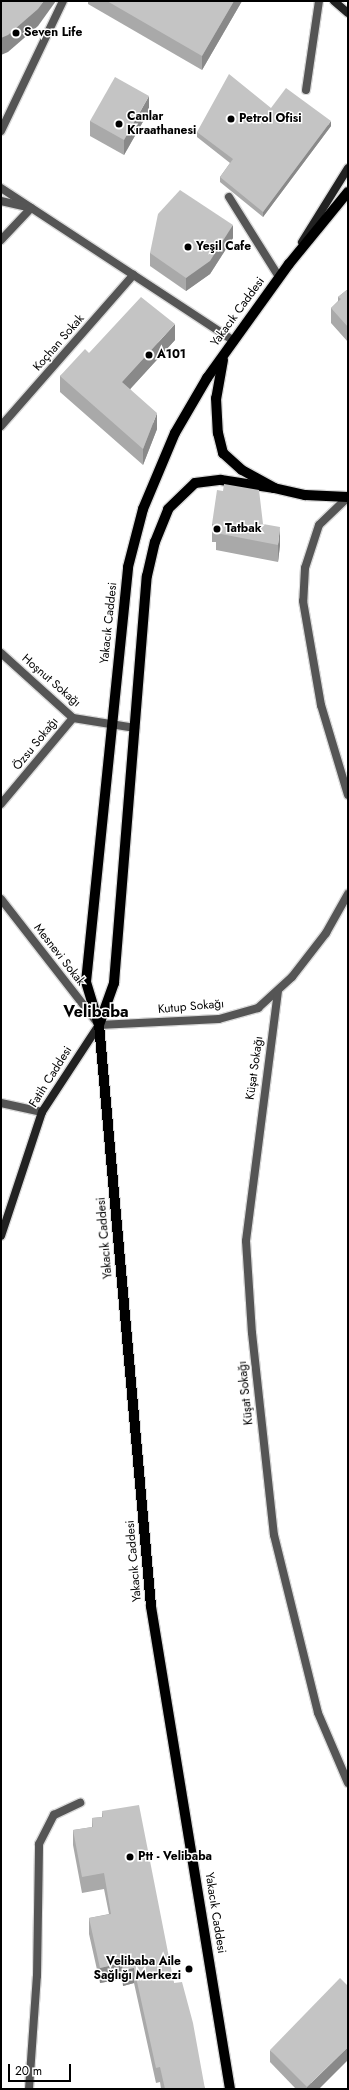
<!DOCTYPE html>
<meta charset="utf-8">
<style>
body{margin:0}
#map{position:relative;width:349px;height:2090px;overflow:hidden;background:#fff;font-family:Jost,sans-serif}
div>[style]{position:absolute}
[style*='--x']{left:calc(var(--x)*1px);top:calc(var(--y)*1px);width:calc(var(--w)*1px);rotate:calc(var(--a)*1deg)}
.roads{filter:drop-shadow(1px 0 #dbdbdb) drop-shadow(-1px 0 #dbdbdb) drop-shadow(0 1px #dbdbdb) drop-shadow(0 -1px #dbdbdb)}
.lane>*{height:8px;margin:-4px;padding:0 4px;transform-origin:4px;border-radius:4px;background:#555}
.street>*{height:8px;margin:-4px;padding:0 4px;transform-origin:4px;border-radius:4px;background:#555}
.secondary>*{height:8px;margin:-4px;padding:0 4px;transform-origin:4px;border-radius:4px;background:#222}
.primary>*{height:10px;margin:-5px;padding:0 5px;transform-origin:5px;border-radius:5px;background:#000}
.wall>*{inset:0;background:#a9a9a9}
.shaded-wall>*{inset:0;background:#898989}
.building>*{inset:0;background:#c4c4c4}
.dots>*{width:11px;height:11px;translate:-50% -50%;box-sizing:border-box;border:2px solid #fff;border-radius:50%}
span{translate:-50% -50%;white-space:nowrap;text-align:center;line-height:1.15;-webkit-text-stroke:3px #fff;paint-order:stroke}
.poi-label{font-size:12px;color:#000;font-weight:700}
.left{translate:0 -50%;text-align:left}
.right{translate:-100% -50%;text-align:right}
.street-label{font-size:12px;color:#000}
.district-label{font-size:16px;color:#000;font-weight:700}
.frame{position:absolute;inset:0;border:2px solid #000;pointer-events:none}
.scale{position:absolute;left:8px;top:2064px;width:63px;height:18px;box-sizing:border-box;border:2px solid #000;border-top:0;padding-left:5px;font-size:12px;line-height:14px;white-space:nowrap;color:#000;-webkit-text-stroke:3px #fff;paint-order:stroke}
</style>
<div id="map">
<div class="roads">
<div class="lane">
<div style="--x:306;--y:90;--w:90;--a:-81.7"></div>
<div style="--x:229;--y:197;--w:94;--a:58"></div>
<div style="--x:29;--y:2089;--w:113;--a:-86"></div>
<div style="--x:37;--y:1976;--w:132;--a:-89.1"></div>
<div style="--x:39;--y:1844;--w:33;--a:-63"></div>
<div style="--x:54;--y:1815;--w:29;--a:-25"></div>
</div>
<div class="street">
<div style="--x:1;--y:131;--w:144;--a:-64.5"></div>
<div style="--x:1;--y:188;--w:279;--a:33.3"></div>
<div style="--x:1;--y:201;--w:26;--a:13"></div>
<div style="--x:1;--y:240;--w:44;--a:-46.8"></div>
<div style="--x:1;--y:426;--w:201;--a:-48.8"></div>
<div style="--x:346;--y:499;--w:37;--a:136"></div>
<div style="--x:319;--y:525;--w:45;--a:108"></div>
<div style="--x:305;--y:568;--w:33;--a:93"></div>
<div style="--x:303;--y:601;--w:106;--a:80.2"></div>
<div style="--x:321;--y:705;--w:94;--a:73.3"></div>
<div style="--x:1;--y:653;--w:97;--a:42.1"></div>
<div style="--x:73;--y:718;--w:63;--a:9.2"></div>
<div style="--x:1;--y:804;--w:112;--a:-50.1"></div>
<div style="--x:1;--y:899;--w:160;--a:52.1"></div>
<div style="--x:99;--y:1025;--w:120;--a:-2.9"></div>
<div style="--x:219;--y:1019;--w:41;--a:-15.8"></div>
<div style="--x:258;--y:1008;--w:46;--a:-42.4"></div>
<div style="--x:292;--y:977;--w:56;--a:-52.3"></div>
<div style="--x:326;--y:933;--w:45;--a:-60.6"></div>
<div style="--x:278;--y:991;--w:252;--a:97.3"></div>
<div style="--x:246;--y:1241;--w:92;--a:86.3"></div>
<div style="--x:252;--y:1333;--w:203;--a:83.8"></div>
<div style="--x:274;--y:1535;--w:183;--a:76.1"></div>
<div style="--x:318;--y:1713;--w:76;--a:66.8"></div>
<div style="--x:1;--y:1103;--w:42;--a:12.4"></div>
</div>
<div class="secondary">
<div style="--x:334;--y:1;--w:18;--a:41"></div>
<div style="--x:302;--y:242;--w:87;--a:-58.1"></div>
<div style="--x:1;--y:1236;--w:131;--a:-71.7"></div>
<div style="--x:42;--y:1112;--w:104;--a:-56.8"></div>
</div>
<div class="primary">
<div style="--x:223;--y:360;--w:39;--a:100"></div>
<div style="--x:216;--y:398;--w:35;--a:87"></div>
<div style="--x:218;--y:433;--w:21;--a:76"></div>
<div style="--x:223;--y:453;--w:25;--a:42"></div>
<div style="--x:242;--y:470;--w:37;--a:29"></div>
<div style="--x:274;--y:488;--w:32;--a:13"></div>
<div style="--x:305;--y:495;--w:43;--a:2.7"></div>
<div style="--x:99;--y:1025;--w:45;--a:-70.3"></div>
<div style="--x:114;--y:983;--w:408;--a:-85.4"></div>
<div style="--x:147;--y:576;--w:35;--a:-77"></div>
<div style="--x:155;--y:542;--w:35;--a:-68"></div>
<div style="--x:168;--y:509;--w:37;--a:-44"></div>
<div style="--x:195;--y:483;--w:26;--a:-7"></div>
<div style="--x:221;--y:480;--w:54;--a:8.6"></div>
<div style="--x:230;--y:2089;--w:489;--a:-99.3"></div>
<div style="--x:151;--y:1606;--w:583;--a:-95.11"></div>
<div style="--x:99;--y:1025;--w:45;--a:-106.8"></div>
<div style="--x:86;--y:982;--w:417;--a:-84.2"></div>
<div style="--x:128;--y:567;--w:60;--a:-75.5"></div>
<div style="--x:143;--y:509;--w:82;--a:-67.2"></div>
<div style="--x:175;--y:433;--w:64;--a:-59.8"></div>
<div style="--x:207;--y:378;--w:140;--a:-54.3"></div>
<div style="--x:289;--y:264;--w:93;--a:-50.7"></div>
</div>
</div>
<div class="wall">
<div style="clip-path:polygon(88px 1px,242px 1px,202px 70px,88px 4px)"></div>
<div style="clip-path:polygon(271px 108px,331px 126px,263px 217px,220px 182px,220px 177px,230px 163px,197px 137px,197px 132px)"></div>
<div style="clip-path:polygon(149px 111px,124px 155px,90px 136px,90px 121px)"></div>
<div style="clip-path:polygon(233px 238px,210px 274px,186px 291px,150px 266px,150px 253px)"></div>
<div style="clip-path:polygon(348px 289px,348px 342px,331px 323px,331px 308px,338px 301px,338px 297px)"></div>
<div style="clip-path:polygon(175px 340px,130px 389px,157px 429px,143px 465px,60px 392px,60px 376px,89px 353px)"></div>
<div style="clip-path:polygon(212px 524px,263px 524px,280px 545px,278px 562px,216px 550px,216px 542px,212px 542px)"></div>
<div style="clip-path:polygon(102px 1811px,174px 1983px,205px 2089px,161px 2089px,160px 2082px,156px 2083px,134px 1983px,123px 1986px,122px 1979px,100px 1983px,89px 1934px,89px 1918px,109px 1914px,104px 1889px,82px 1893px,73px 1845px,73px 1830px,92px 1827px,92px 1818px,102px 1817px)"></div>
<div style="clip-path:polygon(270px 2050px,319px 2089px,296px 2089px,270px 2062px)"></div>
</div>
<div class="shaded-wall">
<div style="clip-path:polygon(44px 1px,56px 1px,38px 26px,8px 52px,1px 55px,1px 38px)"></div>
<div style="clip-path:polygon(234px 1px,242px 1px,202px 70px,202px 56px)"></div>
<div style="clip-path:polygon(149px 96px,149px 111px,124px 155px,124px 140px)"></div>
<div style="clip-path:polygon(331px 121px,331px 126px,263px 217px,263px 212px)"></div>
<div style="clip-path:polygon(233px 225px,233px 238px,210px 274px,186px 291px,186px 278px)"></div>
<div style="clip-path:polygon(175px 324px,175px 340px,122px 398px,122px 382px)"></div>
<div style="clip-path:polygon(157px 413px,157px 429px,143px 465px,143px 449px)"></div>
<div style="clip-path:polygon(280px 527px,280px 545px,278px 562px,278px 545px)"></div>
<div style="clip-path:polygon(122px 1963px,122px 1979px,100px 1983px,100px 1968px)"></div>
<div style="clip-path:polygon(134px 1968px,134px 1983px,123px 1986px,123px 1970px)"></div>
<div style="clip-path:polygon(348px 2047px,348px 2060px,319px 2089px,307px 2089px,307px 2087px)"></div>
</div>
<div class="building">
<div style="clip-path:polygon(1px 1px,44px 1px,38px 9px,8px 35px,1px 38px)"></div>
<div style="clip-path:polygon(107px 1px,234px 1px,202px 56px)"></div>
<div style="clip-path:polygon(229px 74px,271px 108px,286px 88px,331px 121px,263px 212px,220px 177px,233px 159px,197px 132px)"></div>
<div style="clip-path:polygon(115px 77px,149px 96px,124px 140px,90px 121px)"></div>
<div style="clip-path:polygon(180px 190px,233px 225px,210px 261px,186px 278px,150px 253px,158px 214px)"></div>
<div style="clip-path:polygon(348px 289px,348px 327px,331px 308px,341px 299px,338px 297px)"></div>
<div style="clip-path:polygon(141px 297px,175px 324px,122px 382px,157px 413px,143px 449px,60px 376px,85px 349px,89px 353px)"></div>
<div style="clip-path:polygon(224px 484px,259px 490px,263px 524px,280px 527px,278px 545px,216px 533px,217px 525px,212px 524px,217px 490px,223px 491px)"></div>
<div style="clip-path:polygon(139px 1805px,174px 1983px,182px 1982px,193px 2023px,205px 2089px,165px 2089px,160px 2067px,156px 2068px,134px 1968px,123px 1970px,122px 1963px,100px 1968px,89px 1918px,111px 1914px,104px 1873px,82px 1877px,73px 1830px,93px 1827px,92px 1818px,103px 1817px,102px 1811px)"></div>
<div style="clip-path:polygon(340px 1978px,348px 1986px,348px 2047px,307px 2087px,270px 2050px)"></div>
</div>
<div class="dots">
<div style="left:16px;top:33px;background:#000"></div>
<div style="left:231px;top:119px;background:#000"></div>
<div style="left:119px;top:124px;background:#000"></div>
<div style="left:188px;top:247px;background:#000"></div>
<div style="left:149px;top:355px;background:#000"></div>
<div style="left:217px;top:529px;background:#000"></div>
<div style="left:130px;top:1857px;background:#000"></div>
<div style="left:189px;top:1969px;background:#000"></div>
</div>
<div class="poi-label">
<span class="left" style="left:24px;top:33px">Seven Life</span>
<span class="left" style="left:127px;top:124px">Canlar<br>Kıraathanesi</span>
<span class="left" style="left:239px;top:119px">Petrol Ofisi</span>
<span class="left" style="left:196px;top:247px">Yeşil Cafe</span>
<span class="left" style="left:157px;top:355px">A101</span>
<span class="left" style="left:225px;top:529px">Tatbak</span>
<span class="left" style="left:138px;top:1857px">Ptt - Velibaba</span>
<span class="right" style="left:181px;top:1969px">Velibaba Aile<br>Sağlığı Merkezi</span>
</div>
<div class="street-label">
<span style="left:238px;top:312px;rotate:-54deg">Yakacık Caddesi</span>
<span style="left:59px;top:343px;rotate:-49deg">Koçhan Sokak</span>
<span style="left:109px;top:623px;rotate:-84deg">Yakacık Caddesi</span>
<span style="left:51px;top:681px;rotate:41deg">Hoşnut Sokağı</span>
<span style="left:36px;top:744px;rotate:-51deg">Özsu Sokağı</span>
<span style="left:59px;top:955px;rotate:52deg">Mesnevi Sokak</span>
<span style="left:191px;top:1007px;rotate:-5deg">Kutup Sokağı</span>
<span style="left:255px;top:1068px;rotate:-82deg">Küşat Sokağı</span>
<span style="left:51px;top:1077px;rotate:-58deg">Fatih Caddesi</span>
<span style="left:105px;top:1238px;rotate:-95deg">Yakacık Caddesi</span>
<span style="left:246px;top:1393px;rotate:-96deg">Küşat Sokağı</span>
<span style="left:134px;top:1561px;rotate:-95deg">Yakacık Caddesi</span>
<span style="left:215px;top:1913px;rotate:81deg">Yakacık Caddesi</span>
</div>
<div class="district-label">
<span style="left:96px;top:1012px">Velibaba</span>
</div>
<div class="frame"></div>
<div class="scale">20 m</div>
</div>
